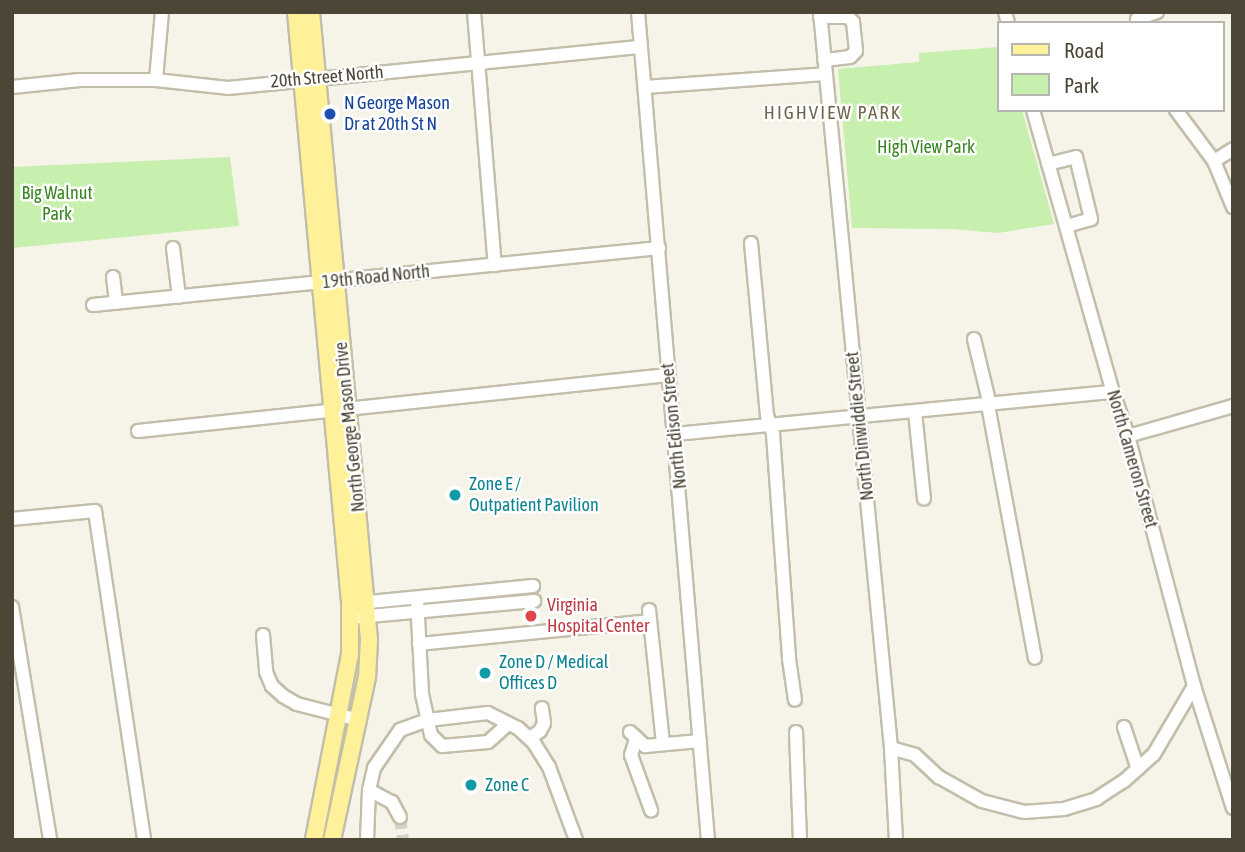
<!DOCTYPE html>
<style>
body{margin:0}
#map{position:relative;width:1245px;height:852px;overflow:hidden;background:#f6f4e9;font-family:"Asap Condensed",sans-serif}
div>[style]{position:absolute}
[style*='--x']{left:calc(var(--x)*1px);top:calc(var(--y)*1px);width:calc(var(--w)*1px);rotate:calc(var(--a)*1deg)}
.green>*{inset:0;background:#c7efad}
.minor-tunnel>*{height:12px;margin-top:-6px;transform-origin:0;background:repeating-linear-gradient(90deg,#d4d1c5 0 12px,transparent 0 18px)}
.roads{filter:drop-shadow(2px 0 #c3beaa) drop-shadow(-2px 0 #c3beaa) drop-shadow(0 2px #c3beaa) drop-shadow(0 -2px #c3beaa)}
.minor>*{height:12px;margin:-6px;padding:0 6px;transform-origin:6px;border-radius:6px;background:#fff}
.major>*{height:16px;margin:-8px;padding:0 8px;transform-origin:8px;border-radius:8px;background:#fff199}
.dots>*{width:19px;height:19px;translate:-50% -50%;box-sizing:border-box;border:4px solid #fff;border-radius:50%}
span{translate:-50% -50%;white-space:nowrap;text-align:center;line-height:1.15;-webkit-text-stroke:5px #fff;paint-order:stroke}
.street-label{font-size:18px;color:#4b4636}
.transit-label{font-size:18px;color:#164399}
.left{translate:0 -50%;text-align:left}
.park-label{font-size:18px;color:#388521}
.culture-label{font-size:18px;color:#0d838f}
.health-label{font-size:18px;color:#be3a42}
.neighbourhood-label{font-size:19px;color:#6f664c;letter-spacing:2px}
.frame{position:absolute;inset:0;border:14px solid #4b4636;pointer-events:none}
.legend{position:absolute;left:997px;top:21px;width:228px;height:91px;box-sizing:border-box;background:#fff;border:2px solid #b7b5af;margin:0;padding:9px 12px;list-style:none;font-size:21px;color:#4b4636}
.legend li{display:flex;align-items:center;gap:14px;height:35px}
.legend b{width:35px;border:2px solid #b7b5af}
</style>
<div id="map">
<div class="green">
<div style="clip-path:polygon(998px 47px,998px 110px,1022px 110px,1054px 224px,998px 233px,952px 229px,852px 228px,838px 69px,919px 62px,919px 53px)"></div>
<div style="clip-path:polygon(230px 157px,239px 226px,12px 248px,12px 167px)"></div>
</div>
<div class="minor-tunnel">
<div style="--x:400;--y:817;--w:23;--a:83"></div>
</div>
<div class="roads">
<div class="minor">
<div style="--x:474;--y:12;--w:254;--a:85.3"></div>
<div style="--x:638;--y:12;--w:831;--a:85.17"></div>
<div style="--x:820;--y:12;--w:739;--a:84.49"></div>
<div style="--x:891;--y:748;--w:92;--a:86.9"></div>
<div style="--x:1005;--y:12;--w:11;--a:75"></div>
<div style="--x:820;--y:17;--w:28;--a:0"></div>
<div style="--x:848;--y:17;--w:7;--a:45"></div>
<div style="--x:853;--y:22;--w:29;--a:84"></div>
<div style="--x:856;--y:51;--w:8;--a:135"></div>
<div style="--x:850;--y:57;--w:26;--a:173"></div>
<div style="--x:1137;--y:19;--w:21;--a:-19"></div>
<div style="--x:156;--y:80;--w:68;--a:-85"></div>
<div style="--x:12;--y:87;--w:68;--a:-5.9"></div>
<div style="--x:80;--y:80;--w:76;--a:0"></div>
<div style="--x:156;--y:80;--w:72;--a:6.3"></div>
<div style="--x:228;--y:88;--w:415;--a:-5.7"></div>
<div style="--x:645;--y:87;--w:180;--a:-4.1"></div>
<div style="--x:1033;--y:110;--w:293;--a:74.2"></div>
<div style="--x:1113;--y:392;--w:46;--a:71.2"></div>
<div style="--x:1128;--y:436;--w:259;--a:75.2"></div>
<div style="--x:1194;--y:686;--w:128;--a:72.3"></div>
<div style="--x:1176;--y:110;--w:64;--a:53.3"></div>
<div style="--x:1214;--y:161;--w:50;--a:67.6"></div>
<div style="--x:1214;--y:161;--w:22;--a:-32"></div>
<div style="--x:1048;--y:164;--w:29;--a:-14"></div>
<div style="--x:1076;--y:157;--w:64;--a:76.4"></div>
<div style="--x:1091;--y:219;--w:26;--a:164"></div>
<div style="--x:751;--y:243;--w:173;--a:84.7"></div>
<div style="--x:767;--y:415;--w:20;--a:72"></div>
<div style="--x:773;--y:434;--w:226;--a:85.9"></div>
<div style="--x:789;--y:659;--w:41;--a:81.7"></div>
<div style="--x:173;--y:248;--w:49;--a:83"></div>
<div style="--x:113;--y:277;--w:26;--a:83"></div>
<div style="--x:93;--y:305;--w:569;--a:-5.75"></div>
<div style="--x:974;--y:339;--w:68;--a:76.4"></div>
<div style="--x:988;--y:405;--w:257;--a:79.5"></div>
<div style="--x:915;--y:412;--w:87;--a:84.1"></div>
<div style="--x:138;--y:431;--w:533;--a:-6.03"></div>
<div style="--x:675;--y:434;--w:440;--a:-5.5"></div>
<div style="--x:1128;--y:436;--w:109;--a:-15.9"></div>
<div style="--x:12;--y:519;--w:83;--a:-5.5"></div>
<div style="--x:95;--y:511;--w:333;--a:81.5"></div>
<div style="--x:417;--y:598;--w:96;--a:87"></div>
<div style="--x:422;--y:694;--w:42;--a:77.6"></div>
<div style="--x:431;--y:735;--w:16;--a:45"></div>
<div style="--x:442;--y:746;--w:46;--a:-5"></div>
<div style="--x:488;--y:742;--w:27;--a:-42"></div>
<div style="--x:359;--y:603;--w:175;--a:-5.6"></div>
<div style="--x:12;--y:607;--w:236;--a:80.7"></div>
<div style="--x:649;--y:610;--w:134;--a:84"></div>
<div style="--x:358;--y:617;--w:177;--a:-5.2"></div>
<div style="--x:263;--y:635;--w:37;--a:85"></div>
<div style="--x:266;--y:672;--w:15;--a:67"></div>
<div style="--x:272;--y:686;--w:15;--a:42"></div>
<div style="--x:283;--y:696;--w:16;--a:30"></div>
<div style="--x:297;--y:704;--w:64;--a:14.5"></div>
<div style="--x:419;--y:644;--w:232;--a:-5.7"></div>
<div style="--x:1124;--y:727;--w:44;--a:71.6"></div>
<div style="--x:630;--y:732;--w:21;--a:43"></div>
<div style="--x:645;--y:746;--w:55;--a:-5.2"></div>
<div style="--x:796;--y:732;--w:108;--a:87.9"></div>
<div style="--x:530;--y:738;--w:12;--a:-35"></div>
<div style="--x:540;--y:731;--w:9;--a:-63"></div>
<div style="--x:544;--y:723;--w:15;--a:-98"></div>
<div style="--x:636;--y:739;--w:17;--a:107"></div>
<div style="--x:631;--y:755;--w:59;--a:70"></div>
<div style="--x:891;--y:748;--w:25;--a:16"></div>
<div style="--x:915;--y:755;--w:33;--a:43"></div>
<div style="--x:939;--y:777;--w:49;--a:29.2"></div>
<div style="--x:982;--y:801;--w:43;--a:14.7"></div>
<div style="--x:1024;--y:812;--w:40;--a:-4.3"></div>
<div style="--x:1064;--y:809;--w:34;--a:-17"></div>
<div style="--x:1096;--y:799;--w:33;--a:-33"></div>
<div style="--x:1124;--y:781;--w:40;--a:-42"></div>
<div style="--x:1154;--y:754;--w:79;--a:-59.5"></div>
<div style="--x:369;--y:790;--w:26;--a:28"></div>
<div style="--x:392;--y:802;--w:17;--a:62"></div>
<div style="--x:367;--y:840;--w:50;--a:-87.7"></div>
<div style="--x:369;--y:790;--w:23;--a:-77"></div>
<div style="--x:374;--y:768;--w:46;--a:-55.6"></div>
<div style="--x:400;--y:730;--w:30;--a:-20"></div>
<div style="--x:428;--y:720;--w:60;--a:-6.7"></div>
<div style="--x:488;--y:713;--w:34;--a:27"></div>
<div style="--x:518;--y:728;--w:22;--a:43"></div>
<div style="--x:534;--y:743;--w:28;--a:58"></div>
<div style="--x:549;--y:767;--w:78;--a:69.7"></div>
</div>
<div class="major">
<div style="--x:296;--y:12;--w:592;--a:84.77"></div>
<div style="--x:350;--y:602;--w:52;--a:90"></div>
<div style="--x:350;--y:654;--w:189;--a:101"></div>
<div style="--x:311;--y:12;--w:631;--a:84.72"></div>
<div style="--x:369;--y:640;--w:37;--a:93"></div>
<div style="--x:367;--y:677;--w:167;--a:102.1"></div>
</div>
</div>
<div class="dots">
<div style="left:330px;top:114px;background:#1a4fb4"></div>
<div style="left:455px;top:495px;background:#0f9aa8"></div>
<div style="left:531px;top:616px;background:#e0444e"></div>
<div style="left:485px;top:673px;background:#0f9aa8"></div>
<div style="left:471px;top:785px;background:#0f9aa8"></div>
</div>
<div class="street-label">
<span style="left:327px;top:77px;rotate:-5deg">20th Street North</span>
<span style="left:376px;top:277px;rotate:-6deg">19th Road North</span>
<span style="left:674px;top:426px;rotate:-96deg">North Edison Street</span>
<span style="left:860px;top:426px;rotate:-96deg">North Dinwiddie Street</span>
<span style="left:350px;top:427px;rotate:-96deg">North George Mason Drive</span>
<span style="left:1132px;top:459px;rotate:74deg">North Cameron Street</span>
</div>
<div class="transit-label">
<span class="left" style="left:344px;top:114px">N George Mason<br>Dr at 20th St N</span>
</div>
<div class="park-label">
<span style="left:926px;top:147px">High View Park</span>
<span style="left:57px;top:204px">Big Walnut<br>Park</span>
</div>
<div class="culture-label">
<span class="left" style="left:469px;top:495px">Zone E /<br>Outpatient Pavilion</span>
<span class="left" style="left:499px;top:673px">Zone D / Medical<br>Offices D</span>
<span class="left" style="left:485px;top:785px">Zone C</span>
</div>
<div class="health-label">
<span class="left" style="left:547px;top:616px">Virginia<br>Hospital Center</span>
</div>
<div class="neighbourhood-label">
<span style="left:833px;top:113px">HIGHVIEW PARK</span>
</div>
<div class="frame"></div>
<ul class="legend">
<li><b style="height:9px;background:#fff199"></b>Road</li>
<li><b style="height:19px;background:#c7efad"></b>Park</li>
</ul>
</div>
